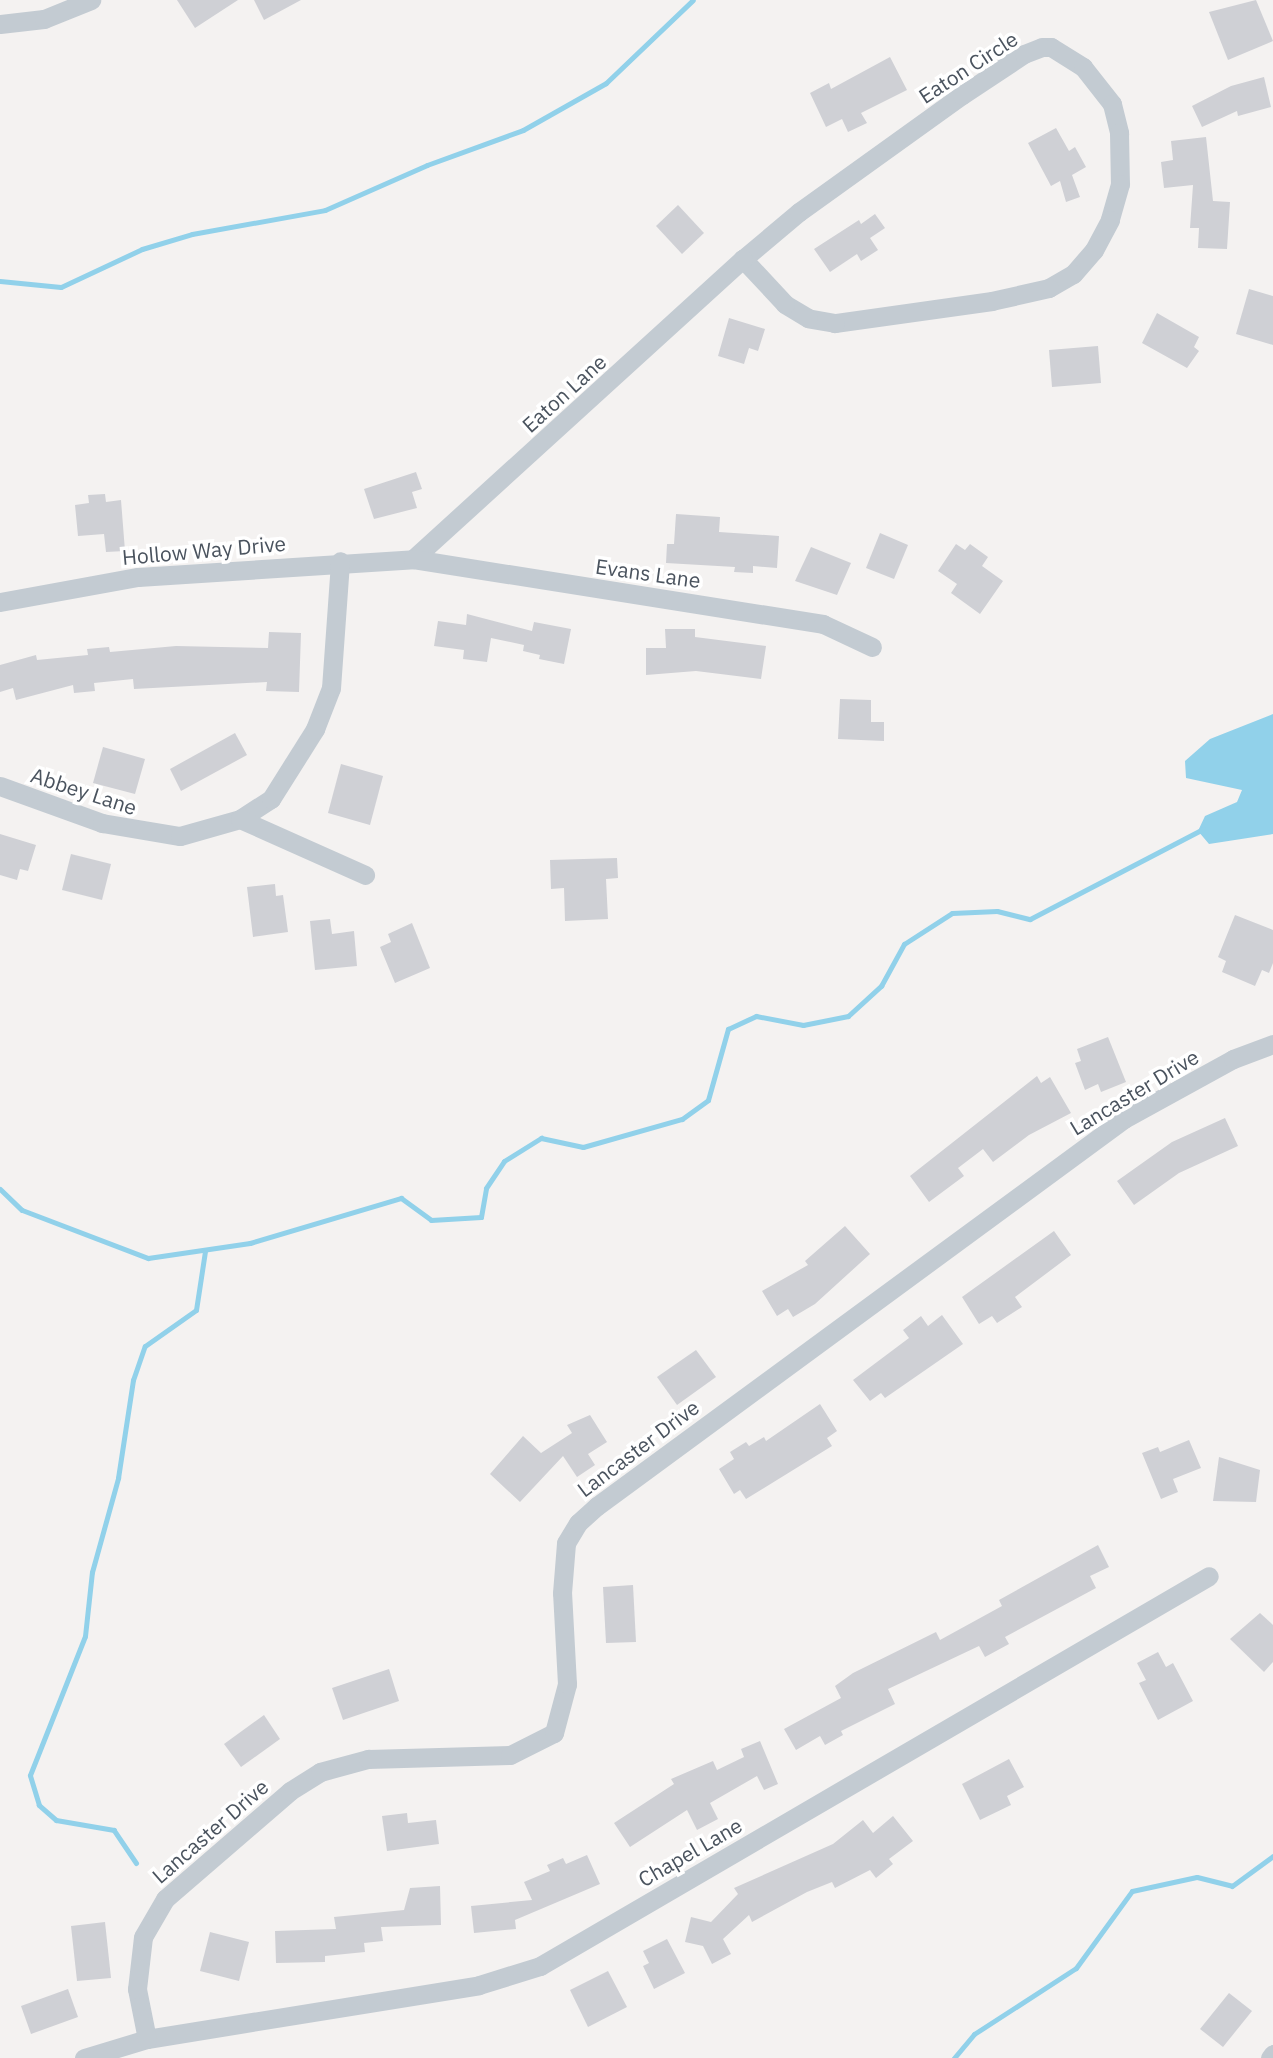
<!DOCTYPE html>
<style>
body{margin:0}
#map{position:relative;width:1273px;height:2058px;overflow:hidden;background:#f4f2f1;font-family:"IBM Plex Sans",sans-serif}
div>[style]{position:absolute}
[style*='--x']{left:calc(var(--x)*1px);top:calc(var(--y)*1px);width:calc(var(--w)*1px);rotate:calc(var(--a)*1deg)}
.water>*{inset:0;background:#91d1ea}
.stream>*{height:5px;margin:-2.5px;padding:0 2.5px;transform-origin:2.5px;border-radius:2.5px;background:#91d1ea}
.building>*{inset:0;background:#cfd0d5}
.minor>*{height:19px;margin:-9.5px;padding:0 9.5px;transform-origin:9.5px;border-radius:9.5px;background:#c3cbd2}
span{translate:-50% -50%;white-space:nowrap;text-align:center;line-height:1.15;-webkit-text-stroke:7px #fff;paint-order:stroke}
.street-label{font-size:21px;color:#4a535e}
</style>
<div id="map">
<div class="water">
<div style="clip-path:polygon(1273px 714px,1273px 834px,1209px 844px,1198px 831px,1205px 816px,1237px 802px,1242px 790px,1186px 778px,1185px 761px,1210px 739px)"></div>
</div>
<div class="stream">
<div style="--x:0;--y:281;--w:61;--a:5.6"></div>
<div style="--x:61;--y:287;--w:89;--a:-25.1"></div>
<div style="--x:142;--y:249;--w:52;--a:-16.7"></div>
<div style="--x:192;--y:234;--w:135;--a:-10.2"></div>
<div style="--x:325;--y:210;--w:111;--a:-23.8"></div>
<div style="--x:427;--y:165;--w:102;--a:-20"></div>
<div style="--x:523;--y:130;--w:95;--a:-29.5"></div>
<div style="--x:606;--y:83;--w:120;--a:-43.7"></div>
<div style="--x:0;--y:1189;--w:30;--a:44"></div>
<div style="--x:22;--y:1210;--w:135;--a:20.9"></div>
<div style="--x:148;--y:1258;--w:103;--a:-8.4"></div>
<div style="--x:250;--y:1243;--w:158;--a:-16.6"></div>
<div style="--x:401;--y:1198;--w:37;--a:36"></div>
<div style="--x:431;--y:1220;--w:50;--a:-3.4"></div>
<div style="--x:481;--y:1217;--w:29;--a:-80"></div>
<div style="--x:486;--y:1188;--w:32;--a:-56"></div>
<div style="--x:504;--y:1161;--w:44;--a:-31.9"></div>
<div style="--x:541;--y:1138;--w:43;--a:12.1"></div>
<div style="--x:583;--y:1147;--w:103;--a:-15.8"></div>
<div style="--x:682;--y:1119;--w:32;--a:-36"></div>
<div style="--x:708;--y:1100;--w:74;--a:-74.3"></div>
<div style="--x:728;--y:1029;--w:31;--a:-25"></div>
<div style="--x:756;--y:1016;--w:48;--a:10.8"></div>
<div style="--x:803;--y:1025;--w:46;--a:-11.3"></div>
<div style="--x:848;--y:1016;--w:45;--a:-42.3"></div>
<div style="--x:881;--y:986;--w:48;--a:-61.3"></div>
<div style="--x:904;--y:944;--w:57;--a:-32.9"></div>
<div style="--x:952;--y:913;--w:45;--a:-2.5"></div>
<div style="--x:997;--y:911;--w:34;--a:14"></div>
<div style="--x:1030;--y:919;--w:195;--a:-27.5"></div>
<div style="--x:136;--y:1863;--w:40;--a:-124"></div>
<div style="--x:114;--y:1830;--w:59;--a:-170.2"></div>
<div style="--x:56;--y:1820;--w:23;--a:-139"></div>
<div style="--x:39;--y:1805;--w:31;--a:-107"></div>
<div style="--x:30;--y:1775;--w:149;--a:-68.4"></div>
<div style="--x:85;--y:1636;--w:64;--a:-83.8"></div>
<div style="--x:92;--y:1572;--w:98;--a:-74.5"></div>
<div style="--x:118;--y:1478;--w:99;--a:-81.3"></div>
<div style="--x:133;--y:1380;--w:36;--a:-71"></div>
<div style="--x:145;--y:1346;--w:62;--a:-35.2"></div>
<div style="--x:196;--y:1310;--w:60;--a:-81.3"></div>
<div style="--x:954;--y:2058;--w:31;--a:-50"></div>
<div style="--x:974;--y:2034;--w:121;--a:-32.9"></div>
<div style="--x:1076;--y:1968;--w:95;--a:-54"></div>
<div style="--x:1132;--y:1891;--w:66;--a:-12.2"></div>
<div style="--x:1197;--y:1877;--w:36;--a:14"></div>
<div style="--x:1232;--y:1886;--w:51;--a:-36.2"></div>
</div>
<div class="building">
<div style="clip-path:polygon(177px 0,238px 0,195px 28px)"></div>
<div style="clip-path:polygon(254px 0,301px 0,264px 20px)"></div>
<div style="clip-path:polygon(1256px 0,1273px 41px,1228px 60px,1209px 12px)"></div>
<div style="clip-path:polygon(890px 57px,907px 90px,861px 113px,867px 123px,848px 132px,842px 119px,826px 127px,810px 93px,829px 83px,831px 89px)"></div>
<div style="clip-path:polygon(1264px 77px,1271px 107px,1238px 116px,1237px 111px,1202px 127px,1192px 106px,1231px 86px)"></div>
<div style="clip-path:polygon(1056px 128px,1069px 151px,1075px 147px,1086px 167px,1072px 175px,1080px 197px,1066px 202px,1060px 181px,1051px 186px,1028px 143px)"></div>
<div style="clip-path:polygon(1206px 137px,1213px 201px,1230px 202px,1227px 249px,1198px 248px,1199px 228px,1190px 228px,1193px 185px,1164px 188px,1161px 162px,1173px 160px,1171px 141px)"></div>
<div style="clip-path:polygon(678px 205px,704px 233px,682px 254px,656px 226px)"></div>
<div style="clip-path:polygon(875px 214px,885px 228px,870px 238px,878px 250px,861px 261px,857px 254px,830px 272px,814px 249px,859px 220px,861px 224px)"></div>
<div style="clip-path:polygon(1249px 289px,1273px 296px,1273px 345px,1236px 334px)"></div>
<div style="clip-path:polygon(1157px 313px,1199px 337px,1194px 347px,1199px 351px,1187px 368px,1142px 343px)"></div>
<div style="clip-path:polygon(729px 318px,765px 329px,758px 351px,749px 348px,744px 364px,718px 356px)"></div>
<div style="clip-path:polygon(1098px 346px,1101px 383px,1052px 387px,1049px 350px)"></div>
<div style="clip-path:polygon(416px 472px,422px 489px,412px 492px,417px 508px,374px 519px,364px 489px)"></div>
<div style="clip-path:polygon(105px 494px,106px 502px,121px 500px,125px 551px,106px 552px,104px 534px,78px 536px,75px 505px,89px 503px,88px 495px)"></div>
<div style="clip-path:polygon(676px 514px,720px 517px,719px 532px,779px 536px,777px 568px,753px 566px,753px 573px,734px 572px,735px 567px,666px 563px,667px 544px,674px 544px)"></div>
<div style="clip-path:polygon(880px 533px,908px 545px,894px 579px,866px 568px)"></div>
<div style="clip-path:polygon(956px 544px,965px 550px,970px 544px,988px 557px,982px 566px,1003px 581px,980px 614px,951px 593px,957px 584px,938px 571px)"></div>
<div style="clip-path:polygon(811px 547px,851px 563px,837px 595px,795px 581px)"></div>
<div style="clip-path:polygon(467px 614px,532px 631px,534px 622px,571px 629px,564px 664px,539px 659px,540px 655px,523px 651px,524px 645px,491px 638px,487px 662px,463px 659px,464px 650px,434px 646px,438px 621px,466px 625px)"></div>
<div style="clip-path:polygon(665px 629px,695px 629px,695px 637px,766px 646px,761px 679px,696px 671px,646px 675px,646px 648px,666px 648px)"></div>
<div style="clip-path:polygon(269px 632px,301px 633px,299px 692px,266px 691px,267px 682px,134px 689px,133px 679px,94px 683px,95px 691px,74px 693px,73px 685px,16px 700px,13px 688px,0 692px,0 665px,36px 655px,37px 660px,88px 655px,87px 649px,109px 647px,110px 652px,176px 646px,268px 648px)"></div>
<div style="clip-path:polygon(840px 699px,871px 700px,871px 722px,884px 722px,884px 741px,838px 739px)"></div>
<div style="clip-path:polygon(235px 733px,247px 755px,181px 791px,170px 769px)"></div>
<div style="clip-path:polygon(103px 747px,145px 759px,135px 794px,93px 783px)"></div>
<div style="clip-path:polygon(341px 764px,383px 776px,370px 825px,328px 813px)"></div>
<div style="clip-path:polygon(0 834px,36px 845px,28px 871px,20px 869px,17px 880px,0 875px)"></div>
<div style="clip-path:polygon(71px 854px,111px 864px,102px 900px,62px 890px)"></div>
<div style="clip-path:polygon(617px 858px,618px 878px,606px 879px,608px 919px,565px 921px,564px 888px,551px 889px,550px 860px)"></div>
<div style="clip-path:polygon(275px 884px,276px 896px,283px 895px,288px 932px,253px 937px,247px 887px)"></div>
<div style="clip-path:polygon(1235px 915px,1273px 930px,1273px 963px,1269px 973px,1262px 970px,1255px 986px,1222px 972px,1226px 961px,1218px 957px)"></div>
<div style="clip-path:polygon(330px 919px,332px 934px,354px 931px,357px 966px,315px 970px,310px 921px)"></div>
<div style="clip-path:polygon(412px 923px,430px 968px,395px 983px,380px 947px,391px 942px,388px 934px)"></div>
<div style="clip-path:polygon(1108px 1037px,1126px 1082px,1101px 1092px,1098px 1084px,1085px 1090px,1075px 1063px,1081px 1061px,1077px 1049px)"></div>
<div style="clip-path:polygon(1037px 1076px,1041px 1083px,1050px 1077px,1071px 1113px,1029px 1135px,993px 1162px,983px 1149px,958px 1168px,964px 1176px,929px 1202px,910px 1176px)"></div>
<div style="clip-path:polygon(1225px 1118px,1238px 1146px,1179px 1173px,1134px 1205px,1117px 1181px,1172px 1142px)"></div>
<div style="clip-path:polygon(845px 1226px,870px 1254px,815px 1304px,793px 1317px,788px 1309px,777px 1316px,762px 1291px,808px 1265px,805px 1261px)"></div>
<div style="clip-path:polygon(1054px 1231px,1071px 1255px,1015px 1297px,1022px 1307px,997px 1323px,992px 1316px,979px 1324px,962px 1297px)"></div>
<div style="clip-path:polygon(942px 1315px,963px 1344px,885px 1398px,881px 1393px,870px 1401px,853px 1380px,909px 1338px,903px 1330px,921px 1316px,928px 1326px)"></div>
<div style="clip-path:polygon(696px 1350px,716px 1377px,677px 1405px,657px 1377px)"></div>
<div style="clip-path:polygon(820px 1404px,837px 1431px,827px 1438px,832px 1446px,746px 1499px,740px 1490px,734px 1494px,719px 1469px,734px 1459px,730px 1452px,746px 1442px,749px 1446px,764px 1437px,766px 1441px)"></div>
<div style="clip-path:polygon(590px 1415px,607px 1442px,588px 1454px,595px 1465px,577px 1477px,563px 1456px,520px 1502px,490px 1474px,523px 1436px,541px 1453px,572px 1433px,567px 1425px)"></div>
<div style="clip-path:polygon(1189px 1440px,1201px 1468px,1173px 1479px,1178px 1492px,1161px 1499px,1142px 1453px,1158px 1447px,1160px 1452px)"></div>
<div style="clip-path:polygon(1219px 1457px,1260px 1470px,1256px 1502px,1213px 1501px)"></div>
<div style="clip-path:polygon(1098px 1545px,1109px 1567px,1090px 1576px,1096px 1588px,1005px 1637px,1009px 1644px,985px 1657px,979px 1646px,888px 1689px,895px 1704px,841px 1731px,843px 1735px,825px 1745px,820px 1736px,796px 1750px,784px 1729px,841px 1698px,835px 1686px,853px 1673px,936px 1632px,940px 1640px,1002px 1606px,999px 1600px)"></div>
<div style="clip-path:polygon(633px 1585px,636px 1642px,606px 1643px,603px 1587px)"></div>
<div style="clip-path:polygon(1260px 1613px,1273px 1625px,1273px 1662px,1264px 1672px,1230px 1639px)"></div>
<div style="clip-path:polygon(1158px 1652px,1166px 1667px,1173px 1663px,1193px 1701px,1158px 1720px,1139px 1683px,1146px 1680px,1137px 1663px)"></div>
<div style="clip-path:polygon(389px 1669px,399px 1701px,343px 1720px,332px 1688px)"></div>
<div style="clip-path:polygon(264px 1715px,280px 1739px,241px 1767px,224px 1744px)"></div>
<div style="clip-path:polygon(760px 1741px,778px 1784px,764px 1790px,757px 1776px,710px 1803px,718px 1819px,697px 1830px,687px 1810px,630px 1847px,614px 1823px,674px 1784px,671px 1779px,713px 1761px,717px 1770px,744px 1757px,741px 1749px)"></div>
<div style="clip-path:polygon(1009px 1759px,1024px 1787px,1007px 1796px,1011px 1805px,980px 1820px,962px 1784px)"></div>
<div style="clip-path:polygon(407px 1813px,408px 1823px,436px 1820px,439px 1844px,387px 1851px,382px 1816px)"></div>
<div style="clip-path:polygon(893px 1816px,913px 1841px,889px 1859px,893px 1864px,876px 1878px,870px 1870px,835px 1888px,832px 1882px,807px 1892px,752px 1922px,749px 1915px,723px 1939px,731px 1954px,712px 1964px,703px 1946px,685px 1942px,691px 1917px,711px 1922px,738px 1894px,734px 1888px,833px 1844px,863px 1820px,873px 1833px)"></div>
<div style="clip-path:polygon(587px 1855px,600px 1884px,515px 1920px,516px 1929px,474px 1933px,471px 1906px,532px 1900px,524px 1882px,550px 1871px,547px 1865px,563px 1858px,566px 1864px)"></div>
<div style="clip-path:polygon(440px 1886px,441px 1925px,381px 1927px,383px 1941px,364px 1943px,365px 1952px,325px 1956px,325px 1962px,276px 1963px,275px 1931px,336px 1929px,334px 1917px,404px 1910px,410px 1888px)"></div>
<div style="clip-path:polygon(105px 1922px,111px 1978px,77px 1981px,71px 1926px)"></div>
<div style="clip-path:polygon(210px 1932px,249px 1942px,239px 1981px,200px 1971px)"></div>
<div style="clip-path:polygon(667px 1939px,685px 1973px,654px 1989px,643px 1966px,649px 1963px,643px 1951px)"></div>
<div style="clip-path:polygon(608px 1971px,627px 2007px,588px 2027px,570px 1990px)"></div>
<div style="clip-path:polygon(68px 1989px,78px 2017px,31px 2034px,21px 2006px)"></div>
<div style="clip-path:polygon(1229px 1993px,1252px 2011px,1223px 2047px,1200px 2029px)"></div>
</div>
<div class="minor">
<div style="--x:0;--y:24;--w:44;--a:-6.5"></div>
<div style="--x:44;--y:19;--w:51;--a:-22"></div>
<div style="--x:1042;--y:47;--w:9;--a:0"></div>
<div style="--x:1051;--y:47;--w:38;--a:32"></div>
<div style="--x:1083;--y:67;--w:47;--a:51.9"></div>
<div style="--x:1112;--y:104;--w:30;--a:76"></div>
<div style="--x:1119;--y:133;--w:51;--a:88.9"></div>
<div style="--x:1120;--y:184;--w:37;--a:106"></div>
<div style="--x:1110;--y:220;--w:34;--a:118"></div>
<div style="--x:1094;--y:250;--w:32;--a:131"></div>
<div style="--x:1073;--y:274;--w:28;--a:150"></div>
<div style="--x:1049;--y:288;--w:58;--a:167.2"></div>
<div style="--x:992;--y:301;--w:159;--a:172"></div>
<div style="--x:835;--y:323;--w:27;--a:-170"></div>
<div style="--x:808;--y:318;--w:27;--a:-149"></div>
<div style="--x:785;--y:304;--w:62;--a:-133"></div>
<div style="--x:743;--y:259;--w:73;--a:-40"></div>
<div style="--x:799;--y:212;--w:201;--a:-35.7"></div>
<div style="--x:962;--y:95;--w:74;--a:-33.5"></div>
<div style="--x:1024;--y:54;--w:19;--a:-21"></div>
<div style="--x:413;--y:559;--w:446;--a:-42.3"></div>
<div style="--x:0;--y:602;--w:140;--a:-10.3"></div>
<div style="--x:138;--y:577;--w:276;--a:-3.7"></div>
<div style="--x:413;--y:559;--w:415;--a:9"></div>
<div style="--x:823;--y:624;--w:54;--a:25.1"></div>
<div style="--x:0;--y:786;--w:109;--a:19.9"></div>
<div style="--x:102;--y:823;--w:79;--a:9.5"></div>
<div style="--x:180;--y:836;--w:62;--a:-15.8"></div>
<div style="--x:240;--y:819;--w:37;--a:-33"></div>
<div style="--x:271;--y:799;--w:83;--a:-57.8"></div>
<div style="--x:315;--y:729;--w:44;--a:-68.7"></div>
<div style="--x:331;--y:688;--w:127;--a:-85.9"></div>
<div style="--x:240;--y:819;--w:137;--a:24.1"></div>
<div style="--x:147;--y:2039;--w:336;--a:-9.2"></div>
<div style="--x:479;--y:1985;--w:64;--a:-17.3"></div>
<div style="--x:540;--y:1966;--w:774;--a:-30.24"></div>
<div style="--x:84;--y:2058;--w:66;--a:-16.8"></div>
<div style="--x:147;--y:2039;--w:51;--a:-101.3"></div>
<div style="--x:137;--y:1989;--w:52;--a:-83.4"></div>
<div style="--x:143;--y:1937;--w:44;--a:-59.9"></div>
<div style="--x:165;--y:1899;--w:165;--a:-40.8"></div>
<div style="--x:290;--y:1791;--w:36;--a:-32"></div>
<div style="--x:320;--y:1772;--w:50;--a:-15.2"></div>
<div style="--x:368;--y:1759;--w:142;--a:-1.6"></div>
<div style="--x:510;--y:1755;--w:49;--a:-26.6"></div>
<div style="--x:554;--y:1733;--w:51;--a:-75.1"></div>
<div style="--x:567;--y:1684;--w:91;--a:-93.1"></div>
<div style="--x:562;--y:1593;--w:50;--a:-85.4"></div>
<div style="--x:566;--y:1543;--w:23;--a:-59"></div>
<div style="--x:578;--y:1523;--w:25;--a:-42"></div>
<div style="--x:597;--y:1506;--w:654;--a:-36.29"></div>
<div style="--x:1124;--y:1119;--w:124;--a:-28.8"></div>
<div style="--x:1233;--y:1059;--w:43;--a:-20.6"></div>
<div style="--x:1270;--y:2058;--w:5;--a:-53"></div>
</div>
<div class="street-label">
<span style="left:968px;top:67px;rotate:-33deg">Eaton Circle</span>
<span style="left:564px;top:393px;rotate:-42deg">Eaton Lane</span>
<span style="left:204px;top:550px;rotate:-5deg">Hollow Way Drive</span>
<span style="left:648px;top:573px;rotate:8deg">Evans Lane</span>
<span style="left:84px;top:791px;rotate:18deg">Abbey Lane</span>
<span style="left:1134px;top:1092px;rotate:-31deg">Lancaster Drive</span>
<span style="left:638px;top:1448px;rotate:-37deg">Lancaster Drive</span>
<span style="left:210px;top:1831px;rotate:-41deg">Lancaster Drive</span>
<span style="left:690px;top:1852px;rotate:-30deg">Chapel Lane</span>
</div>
</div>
